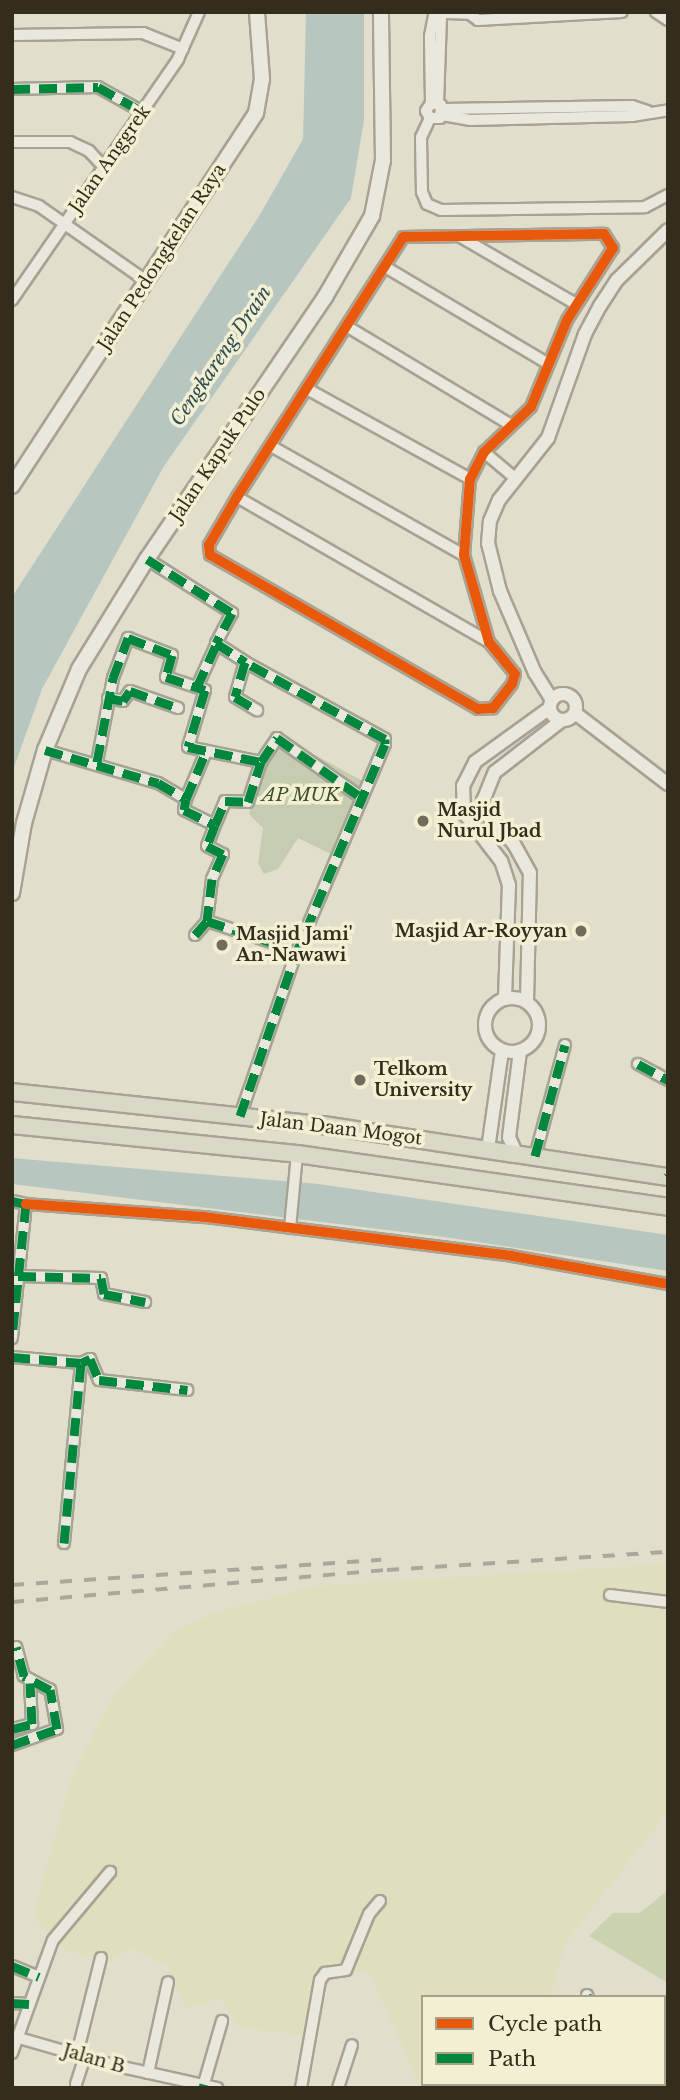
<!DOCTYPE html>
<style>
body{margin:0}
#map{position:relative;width:680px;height:2100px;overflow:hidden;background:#e1dfcc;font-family:"Libre Baskerville",serif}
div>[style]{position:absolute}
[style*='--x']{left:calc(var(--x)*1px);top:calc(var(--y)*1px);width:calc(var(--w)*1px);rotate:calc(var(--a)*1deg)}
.farmland>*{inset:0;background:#dfdfbd}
.green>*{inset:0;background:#cad2af}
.cemetery>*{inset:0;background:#c6ccaf}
.water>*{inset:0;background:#b7c7c0}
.roads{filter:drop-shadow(2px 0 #a6a395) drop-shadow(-2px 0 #a6a395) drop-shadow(0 2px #a6a395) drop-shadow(0 -2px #a6a395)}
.minor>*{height:10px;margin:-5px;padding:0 5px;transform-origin:5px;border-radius:5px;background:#eae8dd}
.tertiary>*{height:12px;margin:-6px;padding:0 6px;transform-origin:6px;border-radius:6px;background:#eae8dd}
.tertiary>.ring{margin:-6px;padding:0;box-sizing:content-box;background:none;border:12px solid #eae8dd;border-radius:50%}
.secondary>*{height:14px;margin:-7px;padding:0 7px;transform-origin:7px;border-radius:7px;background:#eae8dd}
.trunk>*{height:16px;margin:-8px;padding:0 8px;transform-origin:8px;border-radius:8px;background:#dad8c6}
.rail>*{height:3.5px;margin-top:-1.75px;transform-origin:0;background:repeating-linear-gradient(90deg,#a9a89d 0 12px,transparent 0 24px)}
.quiet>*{height:9px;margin-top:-4.5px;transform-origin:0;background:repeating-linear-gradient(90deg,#00873e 0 18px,transparent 0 27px)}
.cycleway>*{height:10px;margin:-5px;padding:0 5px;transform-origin:5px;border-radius:5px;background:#e8590c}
.dots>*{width:19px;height:19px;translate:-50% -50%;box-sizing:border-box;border:4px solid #f2efd2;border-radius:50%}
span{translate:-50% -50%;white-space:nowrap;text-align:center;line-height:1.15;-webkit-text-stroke:7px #f2efd2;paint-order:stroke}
.street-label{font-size:18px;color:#342d1e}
.park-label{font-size:18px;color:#3c4f26;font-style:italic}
.poi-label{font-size:18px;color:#342d1e;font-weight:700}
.left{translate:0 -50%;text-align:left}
.right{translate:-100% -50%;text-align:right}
.water-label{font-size:19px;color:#2f4d52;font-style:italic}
.frame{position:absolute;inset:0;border:14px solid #342d1e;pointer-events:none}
.legend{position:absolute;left:421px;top:1995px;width:245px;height:91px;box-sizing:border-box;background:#f2efd2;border:2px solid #a6a18a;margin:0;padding:9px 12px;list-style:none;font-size:21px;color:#342d1e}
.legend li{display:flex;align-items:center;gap:14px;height:35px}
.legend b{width:35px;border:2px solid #a6a18a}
</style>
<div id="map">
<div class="farmland">
<div style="clip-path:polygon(668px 1564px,668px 1811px,566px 1942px,550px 1997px,423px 1997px,423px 2081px,417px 2079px,370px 1974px,326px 1966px,311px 2037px,238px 2027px,221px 1998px,186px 2009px,167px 1966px,130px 1948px,109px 1961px,63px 1950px,33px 1916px,72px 1776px,113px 1696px,173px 1632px,214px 1613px,314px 1586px)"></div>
</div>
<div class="green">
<div style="clip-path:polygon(668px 1890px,668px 1983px,589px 1936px,613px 1913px,640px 1913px)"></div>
</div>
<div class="cemetery">
<div style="clip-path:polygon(279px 735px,368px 784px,337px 857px,298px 838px,278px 869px,264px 874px,258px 863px,263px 828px,249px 814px,265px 761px)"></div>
</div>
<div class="water">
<div style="clip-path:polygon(306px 12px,364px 12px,364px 120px,351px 198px,164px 466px,42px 689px,12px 773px,12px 597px,261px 213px,303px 139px)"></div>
<div style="clip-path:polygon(12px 1158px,319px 1184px,668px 1235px,668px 1271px,444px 1237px,12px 1184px)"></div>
</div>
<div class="roads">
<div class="minor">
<div style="--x:656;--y:12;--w:14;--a:34"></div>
<div style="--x:445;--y:13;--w:25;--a:2"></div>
<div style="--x:470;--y:14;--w:10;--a:37"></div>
<div style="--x:478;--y:20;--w:144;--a:-3.2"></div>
<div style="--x:12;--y:35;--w:131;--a:-0.9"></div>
<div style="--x:143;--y:33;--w:43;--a:21.8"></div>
<div style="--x:12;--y:89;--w:86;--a:-1.3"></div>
<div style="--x:98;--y:87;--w:51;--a:29.1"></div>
<div style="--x:431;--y:103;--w:10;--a:11"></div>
<div style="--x:441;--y:105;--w:13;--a:94"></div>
<div style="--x:440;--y:118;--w:10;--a:180"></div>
<div style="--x:430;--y:118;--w:8;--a:-120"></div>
<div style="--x:426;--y:111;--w:9;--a:-58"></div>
<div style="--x:431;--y:103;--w:67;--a:-90.9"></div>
<div style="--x:430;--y:36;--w:21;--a:-79"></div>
<div style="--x:438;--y:103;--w:86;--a:-88"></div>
<div style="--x:443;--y:109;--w:189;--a:-0.9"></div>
<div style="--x:632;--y:106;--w:16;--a:18"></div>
<div style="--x:442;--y:115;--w:28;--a:10"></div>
<div style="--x:470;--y:120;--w:162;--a:-1.4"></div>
<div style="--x:632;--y:116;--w:36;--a:-9"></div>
<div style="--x:430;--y:118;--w:21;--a:115"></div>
<div style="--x:421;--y:137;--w:55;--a:89"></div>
<div style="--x:422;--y:192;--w:13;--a:67"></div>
<div style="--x:427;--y:204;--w:15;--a:23"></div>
<div style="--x:441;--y:210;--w:204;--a:-0.8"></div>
<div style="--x:645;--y:207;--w:26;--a:-28"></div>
<div style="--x:12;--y:142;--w:58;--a:0"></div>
<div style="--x:70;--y:142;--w:21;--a:25"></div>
<div style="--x:89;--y:151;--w:23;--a:47"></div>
<div style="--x:12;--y:197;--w:28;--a:18"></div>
<div style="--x:39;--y:206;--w:131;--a:35"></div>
<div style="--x:604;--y:234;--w:17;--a:57"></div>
<div style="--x:613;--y:248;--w:85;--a:122.6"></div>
<div style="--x:567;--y:320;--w:94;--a:112.5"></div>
<div style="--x:531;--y:407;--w:65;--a:136.2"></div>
<div style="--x:484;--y:452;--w:30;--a:117"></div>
<div style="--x:470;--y:479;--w:76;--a:94.5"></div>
<div style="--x:464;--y:555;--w:91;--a:74"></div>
<div style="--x:489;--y:642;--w:41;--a:50.9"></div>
<div style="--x:515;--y:674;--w:10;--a:107"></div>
<div style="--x:512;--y:684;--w:31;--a:128"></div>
<div style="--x:493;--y:708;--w:15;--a:176"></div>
<div style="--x:478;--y:709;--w:309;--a:-150.1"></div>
<div style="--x:210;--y:555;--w:10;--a:-96"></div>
<div style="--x:209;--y:545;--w:56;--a:-59.7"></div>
<div style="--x:237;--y:497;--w:308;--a:-57.4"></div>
<div style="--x:403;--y:237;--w:201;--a:-0.9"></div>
<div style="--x:459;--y:236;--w:135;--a:30.2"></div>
<div style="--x:387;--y:268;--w:188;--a:30.7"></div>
<div style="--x:12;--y:300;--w:293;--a:-55.4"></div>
<div style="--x:178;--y:59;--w:51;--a:-65.9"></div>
<div style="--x:348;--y:327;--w:190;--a:31"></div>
<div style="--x:309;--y:390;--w:184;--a:28.9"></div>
<div style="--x:271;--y:446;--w:222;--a:29.5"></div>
<div style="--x:484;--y:452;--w:40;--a:40"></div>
<div style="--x:237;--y:497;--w:291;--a:29.9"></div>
<div style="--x:147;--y:559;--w:101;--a:32.4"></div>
<div style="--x:232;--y:613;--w:34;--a:118"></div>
<div style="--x:216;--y:643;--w:35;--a:33"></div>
<div style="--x:245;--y:662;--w:36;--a:106"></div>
<div style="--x:235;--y:697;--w:26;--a:31"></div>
<div style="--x:197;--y:687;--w:48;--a:-65.6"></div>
<div style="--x:108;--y:698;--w:15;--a:11"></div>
<div style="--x:123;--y:701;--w:12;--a:-55"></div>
<div style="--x:130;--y:691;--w:51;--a:19.5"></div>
<div style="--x:45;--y:750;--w:118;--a:16.3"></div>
<div style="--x:158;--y:783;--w:32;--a:30"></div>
<div style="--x:186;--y:799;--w:11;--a:100"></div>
<div style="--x:184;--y:810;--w:34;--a:26"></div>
<div style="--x:215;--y:825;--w:22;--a:111"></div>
<div style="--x:207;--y:846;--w:18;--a:27"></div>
<div style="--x:223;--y:854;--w:27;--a:114"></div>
<div style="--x:212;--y:879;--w:42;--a:96.8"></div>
<div style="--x:97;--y:762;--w:86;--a:-79.2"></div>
<div style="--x:113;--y:678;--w:43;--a:-69.4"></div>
<div style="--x:128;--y:638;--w:47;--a:21.1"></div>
<div style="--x:172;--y:655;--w:23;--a:105"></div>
<div style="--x:166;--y:677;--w:41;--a:18.4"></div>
<div style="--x:205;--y:690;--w:59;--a:106.6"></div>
<div style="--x:188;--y:747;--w:75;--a:11.6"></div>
<div style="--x:186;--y:799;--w:49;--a:-67.1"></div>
<div style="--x:215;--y:825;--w:26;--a:-67"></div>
<div style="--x:225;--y:801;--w:23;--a:2"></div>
<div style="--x:248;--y:802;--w:42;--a:-72"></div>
<div style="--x:261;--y:762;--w:29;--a:-56"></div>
<div style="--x:277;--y:738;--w:104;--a:35.2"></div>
<div style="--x:195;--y:935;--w:18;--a:-49"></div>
<div style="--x:207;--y:921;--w:74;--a:18.2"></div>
<div style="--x:277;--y:944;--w:22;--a:34"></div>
<div style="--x:638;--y:1064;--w:34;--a:28"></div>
<div style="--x:240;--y:1116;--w:169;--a:-71"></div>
<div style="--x:295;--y:956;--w:230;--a:-67"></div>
<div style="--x:385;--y:744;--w:5;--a:-90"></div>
<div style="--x:385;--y:739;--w:160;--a:-151.2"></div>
<div style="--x:535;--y:1156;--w:115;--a:-74.9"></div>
<div style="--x:12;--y:1201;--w:14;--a:12"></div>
<div style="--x:26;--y:1204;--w:135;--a:96"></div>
<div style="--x:26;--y:1204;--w:179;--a:4.2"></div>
<div style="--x:205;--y:1217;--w:309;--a:7.2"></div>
<div style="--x:512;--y:1256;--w:158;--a:10.2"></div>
<div style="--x:290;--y:1228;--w:74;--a:-84.6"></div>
<div style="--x:18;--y:1276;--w:83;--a:1.4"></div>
<div style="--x:101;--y:1278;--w:16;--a:79"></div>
<div style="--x:104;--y:1294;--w:42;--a:11"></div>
<div style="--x:12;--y:1357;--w:69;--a:5"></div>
<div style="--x:81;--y:1363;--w:10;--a:-24"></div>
<div style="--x:90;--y:1359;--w:23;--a:67"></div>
<div style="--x:99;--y:1380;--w:89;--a:6.5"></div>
<div style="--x:64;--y:1543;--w:181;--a:-84.6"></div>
<div style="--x:610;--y:1595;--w:58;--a:6.9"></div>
<div style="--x:12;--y:1729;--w:21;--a:-14"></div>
<div style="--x:32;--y:1724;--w:41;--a:-92.8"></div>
<div style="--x:12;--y:1745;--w:48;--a:-19.6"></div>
<div style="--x:57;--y:1729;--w:40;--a:-100"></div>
<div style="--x:50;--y:1690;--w:30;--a:-152"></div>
<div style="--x:24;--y:1676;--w:30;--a:-105"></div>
<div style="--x:12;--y:1966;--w:29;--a:22"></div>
<div style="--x:587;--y:1995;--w:2;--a:63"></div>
<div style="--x:12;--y:2003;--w:17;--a:3"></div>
<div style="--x:12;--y:2036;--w:105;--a:16"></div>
<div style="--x:113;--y:2065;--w:107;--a:12.5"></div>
<div style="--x:664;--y:2041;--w:4;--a:27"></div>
<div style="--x:12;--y:2053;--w:120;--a:-70.1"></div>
<div style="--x:53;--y:1940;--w:89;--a:-50"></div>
<div style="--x:77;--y:2054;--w:99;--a:-76"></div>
<div style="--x:148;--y:2073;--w:93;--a:-77.6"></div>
<div style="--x:76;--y:2084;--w:29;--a:-72"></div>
<div style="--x:661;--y:2084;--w:7;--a:34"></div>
<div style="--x:585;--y:2085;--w:6;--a:31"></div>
<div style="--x:203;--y:2087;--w:69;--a:-73.9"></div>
<div style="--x:301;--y:2088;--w:110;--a:-80"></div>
<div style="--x:320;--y:1980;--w:9;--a:-54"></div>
<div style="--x:325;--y:1973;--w:21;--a:-8"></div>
<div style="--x:346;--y:1970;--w:61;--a:-67.7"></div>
<div style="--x:369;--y:1914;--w:17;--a:-50"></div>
<div style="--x:338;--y:2088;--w:45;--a:-72"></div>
<div style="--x:479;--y:2088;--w:4;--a:-63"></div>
</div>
<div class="tertiary">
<div class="ring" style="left:550px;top:694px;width:14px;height:14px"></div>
<div style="--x:552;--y:700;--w:32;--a:-122"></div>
<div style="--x:535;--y:673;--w:89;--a:-113.1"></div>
<div style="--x:500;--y:591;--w:49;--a:-104"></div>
<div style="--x:488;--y:543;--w:22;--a:-85"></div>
<div style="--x:490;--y:521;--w:23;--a:-67"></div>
<div style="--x:499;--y:500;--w:79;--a:-51.7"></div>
<div style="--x:548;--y:438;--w:110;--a:-70.4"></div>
<div style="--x:585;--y:334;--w:32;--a:-62"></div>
<div style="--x:600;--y:306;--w:31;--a:-57"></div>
<div style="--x:617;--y:280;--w:71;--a:-44.4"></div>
<div style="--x:575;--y:713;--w:117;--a:37.4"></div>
<div class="ring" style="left:485px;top:998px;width:42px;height:42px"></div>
<div style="--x:505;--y:998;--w:113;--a:-88"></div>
<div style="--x:509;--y:885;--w:25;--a:-108"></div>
<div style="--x:501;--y:861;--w:61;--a:-127.6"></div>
<div style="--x:464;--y:813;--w:27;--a:-92"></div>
<div style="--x:463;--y:786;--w:27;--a:-63"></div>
<div style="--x:475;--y:762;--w:92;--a:-35.8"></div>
<div style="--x:527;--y:1002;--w:129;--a:-88.7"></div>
<div style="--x:530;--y:873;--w:33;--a:-119"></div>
<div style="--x:514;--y:844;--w:40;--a:-133"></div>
<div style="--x:487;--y:815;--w:15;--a:-106"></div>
<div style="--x:483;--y:801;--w:31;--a:-68"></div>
<div style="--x:495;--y:772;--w:85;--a:-37.8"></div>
<div style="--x:488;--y:1149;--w:99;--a:-81.9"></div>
<div style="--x:516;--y:1153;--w:17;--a:-114"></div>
<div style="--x:509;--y:1137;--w:87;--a:-82.7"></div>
</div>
<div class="secondary">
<div style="--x:12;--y:486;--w:446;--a:-56.8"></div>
<div style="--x:256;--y:113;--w:35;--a:-80"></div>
<div style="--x:262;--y:79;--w:67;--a:-94.3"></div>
<div style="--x:12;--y:893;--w:71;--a:-80.3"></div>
<div style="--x:24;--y:823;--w:76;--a:-74"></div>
<div style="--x:45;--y:750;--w:88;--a:-67.2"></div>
<div style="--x:79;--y:669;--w:129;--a:-58.3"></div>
<div style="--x:147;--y:559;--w:317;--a:-55.8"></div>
<div style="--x:325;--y:297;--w:94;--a:-59.9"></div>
<div style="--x:372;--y:216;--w:57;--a:-78.9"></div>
<div style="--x:383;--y:160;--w:148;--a:-90.8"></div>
</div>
<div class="trunk">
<div style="--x:12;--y:1092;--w:313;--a:6.1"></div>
<div style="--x:323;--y:1125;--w:349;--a:8.6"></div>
<div style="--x:12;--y:1125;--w:286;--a:5.8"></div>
<div style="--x:297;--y:1154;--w:375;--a:8.1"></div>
</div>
</div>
<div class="rail">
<div style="--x:12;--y:1585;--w:370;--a:-3.9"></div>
<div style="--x:12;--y:1602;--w:376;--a:-4.9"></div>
<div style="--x:387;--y:1570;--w:282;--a:-3.7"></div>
</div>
<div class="quiet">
<div style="--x:12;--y:89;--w:86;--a:-1.3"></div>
<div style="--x:98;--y:87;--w:51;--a:29.1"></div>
<div style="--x:147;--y:559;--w:101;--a:32.4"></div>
<div style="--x:232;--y:613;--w:34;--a:118"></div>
<div style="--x:216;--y:643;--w:35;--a:33"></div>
<div style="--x:245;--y:662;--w:36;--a:106"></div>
<div style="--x:235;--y:697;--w:26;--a:31"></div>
<div style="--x:197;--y:687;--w:48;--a:-65.6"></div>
<div style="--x:108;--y:698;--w:15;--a:11"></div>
<div style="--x:123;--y:701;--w:12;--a:-55"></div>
<div style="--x:130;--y:691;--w:51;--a:19.5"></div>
<div style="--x:45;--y:750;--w:118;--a:16.3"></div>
<div style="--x:158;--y:783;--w:32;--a:30"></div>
<div style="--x:186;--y:799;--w:11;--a:100"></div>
<div style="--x:184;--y:810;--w:34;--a:26"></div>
<div style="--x:215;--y:825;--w:22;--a:111"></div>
<div style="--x:207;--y:846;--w:18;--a:27"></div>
<div style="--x:223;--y:854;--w:27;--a:114"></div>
<div style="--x:212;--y:879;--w:42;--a:96.8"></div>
<div style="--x:97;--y:762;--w:86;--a:-79.2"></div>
<div style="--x:113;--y:678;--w:43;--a:-69.4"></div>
<div style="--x:128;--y:638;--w:47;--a:21.1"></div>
<div style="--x:172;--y:655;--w:23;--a:105"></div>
<div style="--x:166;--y:677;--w:41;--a:18.4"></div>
<div style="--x:205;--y:690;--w:59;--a:106.6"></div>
<div style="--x:188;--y:747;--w:75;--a:11.6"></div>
<div style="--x:186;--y:799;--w:49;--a:-67.1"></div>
<div style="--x:215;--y:825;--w:26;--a:-67"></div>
<div style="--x:225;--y:801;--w:23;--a:2"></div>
<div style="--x:248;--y:802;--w:42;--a:-72"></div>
<div style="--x:261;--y:762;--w:29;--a:-56"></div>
<div style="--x:277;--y:738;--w:104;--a:35.2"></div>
<div style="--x:195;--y:935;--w:18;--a:-49"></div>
<div style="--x:207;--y:921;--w:74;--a:18.2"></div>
<div style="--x:277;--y:944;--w:22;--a:34"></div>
<div style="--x:638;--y:1064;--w:34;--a:28"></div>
<div style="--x:240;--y:1116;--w:169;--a:-71"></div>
<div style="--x:295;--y:956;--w:230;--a:-67"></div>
<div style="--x:385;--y:744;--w:5;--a:-90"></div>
<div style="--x:385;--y:739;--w:160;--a:-151.2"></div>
<div style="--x:535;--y:1156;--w:115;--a:-74.9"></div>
<div style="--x:667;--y:1177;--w:1;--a:-45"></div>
<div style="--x:12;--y:1201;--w:14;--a:12"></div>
<div style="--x:26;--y:1204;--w:135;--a:96"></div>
<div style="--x:18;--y:1276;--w:83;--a:1.4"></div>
<div style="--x:101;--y:1278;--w:16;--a:79"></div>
<div style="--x:104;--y:1294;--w:42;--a:11"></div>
<div style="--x:12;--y:1357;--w:69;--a:5"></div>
<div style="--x:81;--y:1363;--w:10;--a:-24"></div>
<div style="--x:90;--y:1359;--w:23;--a:67"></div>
<div style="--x:99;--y:1380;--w:89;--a:6.5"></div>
<div style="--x:64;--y:1543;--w:181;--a:-84.6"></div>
<div style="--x:12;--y:1729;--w:21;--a:-14"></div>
<div style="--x:32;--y:1724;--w:41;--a:-92.8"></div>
<div style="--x:12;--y:1745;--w:48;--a:-19.6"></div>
<div style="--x:57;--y:1729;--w:40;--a:-100"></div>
<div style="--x:50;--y:1690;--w:30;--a:-152"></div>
<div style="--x:24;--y:1676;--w:30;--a:-105"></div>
<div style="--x:12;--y:1966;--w:29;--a:22"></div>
<div style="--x:587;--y:1995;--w:2;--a:63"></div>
<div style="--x:12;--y:2003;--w:17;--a:3"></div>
<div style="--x:664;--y:2041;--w:4;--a:27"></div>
<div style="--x:661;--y:2084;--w:7;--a:34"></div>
<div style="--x:585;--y:2085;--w:6;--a:31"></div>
<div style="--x:203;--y:2088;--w:4;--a:-76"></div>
<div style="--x:479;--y:2088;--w:4;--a:-63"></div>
</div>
<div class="cycleway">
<div style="--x:604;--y:234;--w:17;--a:57"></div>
<div style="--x:613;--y:248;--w:85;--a:122.6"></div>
<div style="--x:567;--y:320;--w:94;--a:112.5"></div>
<div style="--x:531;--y:407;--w:65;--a:136.2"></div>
<div style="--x:484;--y:452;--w:30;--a:117"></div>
<div style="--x:470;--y:479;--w:76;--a:94.5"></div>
<div style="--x:464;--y:555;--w:91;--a:74"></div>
<div style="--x:489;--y:642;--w:41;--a:50.9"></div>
<div style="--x:515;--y:674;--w:10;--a:107"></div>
<div style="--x:512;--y:684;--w:31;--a:128"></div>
<div style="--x:493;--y:708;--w:15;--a:176"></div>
<div style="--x:478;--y:709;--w:309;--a:-150.1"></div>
<div style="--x:210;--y:555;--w:10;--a:-96"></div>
<div style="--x:209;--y:545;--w:56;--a:-59.7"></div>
<div style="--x:237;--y:497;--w:308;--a:-57.4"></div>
<div style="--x:403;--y:237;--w:201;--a:-0.9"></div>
<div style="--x:26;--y:1204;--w:179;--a:4.2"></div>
<div style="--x:205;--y:1217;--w:309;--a:7.2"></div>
<div style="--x:512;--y:1256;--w:158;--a:10.2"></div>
</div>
<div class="dots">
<div style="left:423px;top:821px;background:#716b5b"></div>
<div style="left:581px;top:931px;background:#716b5b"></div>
<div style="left:222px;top:945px;background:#716b5b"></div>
<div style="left:360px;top:1080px;background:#716b5b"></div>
</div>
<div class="street-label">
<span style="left:110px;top:159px;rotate:-55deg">Jalan Anggrek</span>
<span style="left:162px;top:257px;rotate:-57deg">Jalan Pedongkelan Raya</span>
<span style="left:218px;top:455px;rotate:-56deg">Jalan Kapuk Pulo</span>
<span style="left:341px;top:1129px;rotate:7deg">Jalan Daan Mogot</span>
<span style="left:94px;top:2059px;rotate:16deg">Jalan B</span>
</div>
<div class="park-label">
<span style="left:301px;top:795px">AP MUK</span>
</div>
<div class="poi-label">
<span class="left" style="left:437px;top:821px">Masjid<br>Nurul Jbad</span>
<span class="right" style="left:567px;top:931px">Masjid Ar-Royyan</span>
<span class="left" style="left:236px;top:945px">Masjid Jami'<br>An-Nawawi</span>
<span class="left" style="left:374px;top:1080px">Telkom<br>University</span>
</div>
<div class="water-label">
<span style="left:221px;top:356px;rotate:-56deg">Cengkareng Drain</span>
</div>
<div class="frame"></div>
<ul class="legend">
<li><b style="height:9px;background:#e8590c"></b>Cycle path</li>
<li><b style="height:9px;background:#00873e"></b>Path</li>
</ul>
</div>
